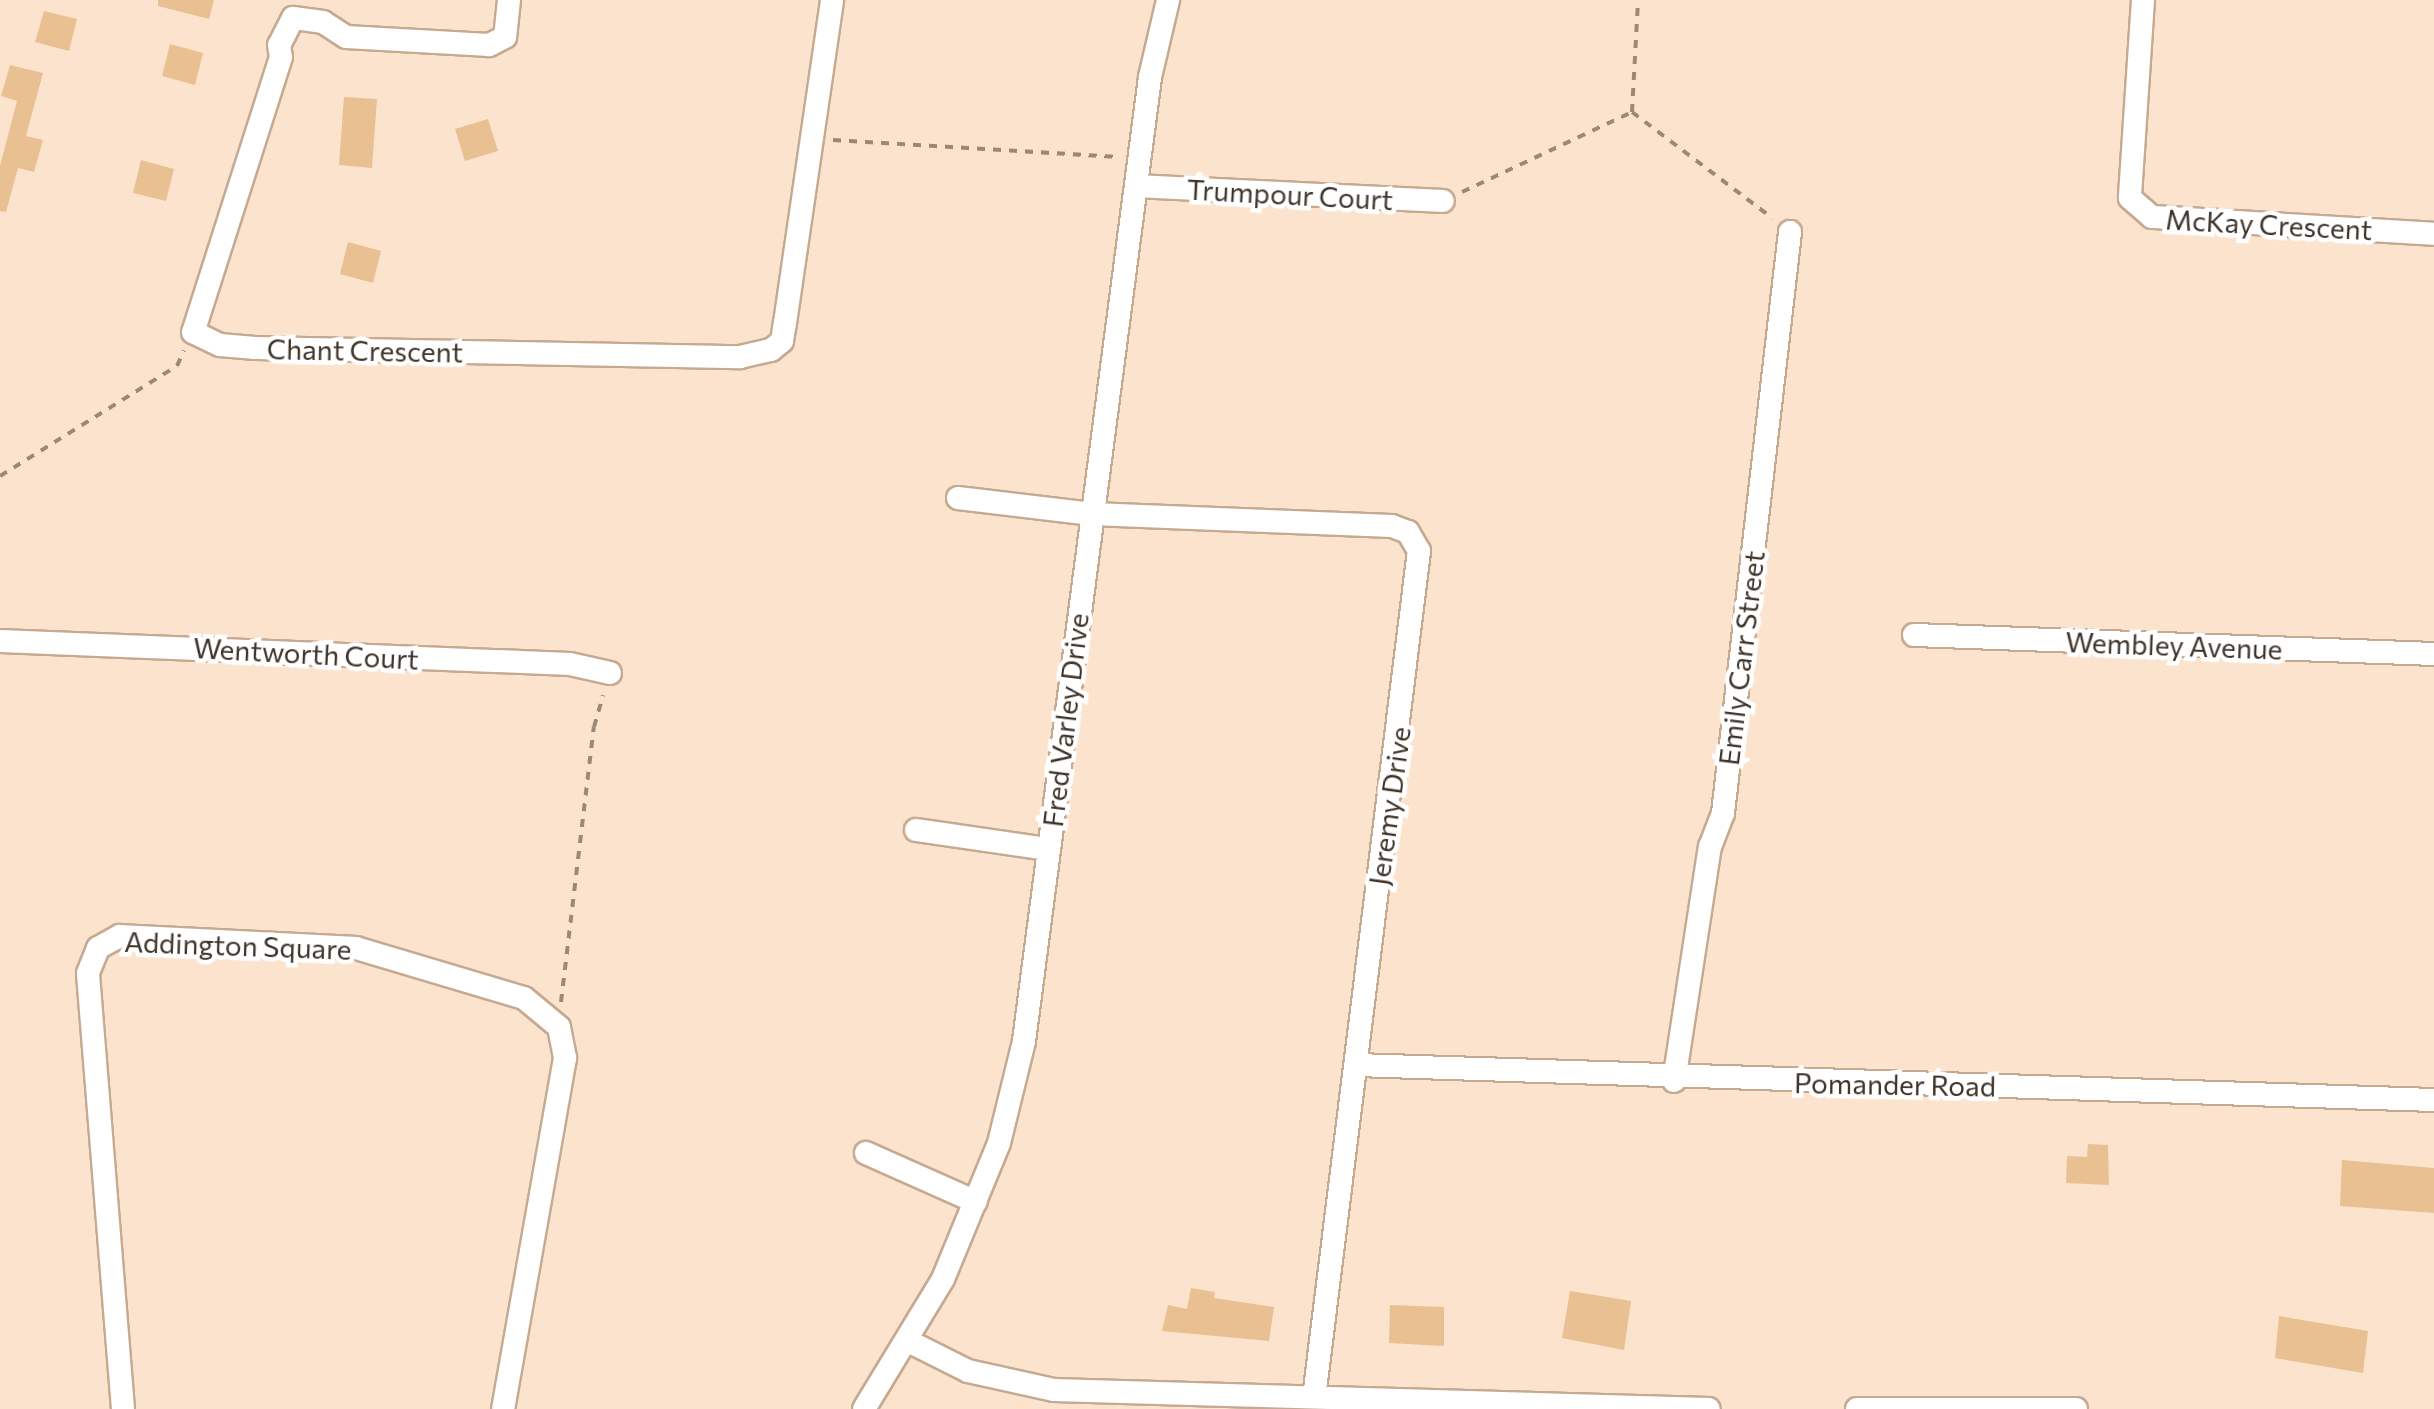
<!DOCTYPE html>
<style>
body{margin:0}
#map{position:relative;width:2434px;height:1409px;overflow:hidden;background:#fbe3ce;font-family:Commissioner,sans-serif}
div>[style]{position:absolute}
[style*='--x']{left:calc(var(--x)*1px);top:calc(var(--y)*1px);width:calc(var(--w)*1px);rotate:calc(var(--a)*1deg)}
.building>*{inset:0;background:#e9c092}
.path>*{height:4px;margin-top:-2px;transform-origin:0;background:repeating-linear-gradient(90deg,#9a8979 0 8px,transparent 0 16px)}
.roads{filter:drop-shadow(2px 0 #c5a991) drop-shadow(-2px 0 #c5a991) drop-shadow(0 2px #c5a991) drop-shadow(0 -2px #c5a991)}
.minor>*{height:22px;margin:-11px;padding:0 11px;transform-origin:11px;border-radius:11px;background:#fff}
span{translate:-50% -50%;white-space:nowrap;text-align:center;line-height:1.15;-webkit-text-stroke:9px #fff;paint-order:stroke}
.street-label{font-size:28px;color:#3e3329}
</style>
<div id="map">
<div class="building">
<div style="clip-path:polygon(158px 0,214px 0,209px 19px,158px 6px)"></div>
<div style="clip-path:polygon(44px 11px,77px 19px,69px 51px,35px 42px)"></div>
<div style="clip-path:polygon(170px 44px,203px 53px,195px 85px,162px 76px)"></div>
<div style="clip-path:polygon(10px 65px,43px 73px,26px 136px,43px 140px,34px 172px,18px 168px,6px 212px,0 211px,0 166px,17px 101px,1px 96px)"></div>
<div style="clip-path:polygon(344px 97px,377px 99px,372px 168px,339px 165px)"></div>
<div style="clip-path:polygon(488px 119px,498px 151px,465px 161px,455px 129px)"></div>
<div style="clip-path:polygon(141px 160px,174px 169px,166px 201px,133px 193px)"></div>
<div style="clip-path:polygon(348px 242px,381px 251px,373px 283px,340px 274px)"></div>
<div style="clip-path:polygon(2088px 1144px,2108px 1145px,2109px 1185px,2066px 1183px,2067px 1156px,2087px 1157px)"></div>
<div style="clip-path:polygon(2342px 1160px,2434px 1168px,2434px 1213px,2340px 1206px)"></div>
<div style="clip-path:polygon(1191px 1288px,1215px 1292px,1214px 1298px,1274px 1307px,1269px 1341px,1162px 1331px,1168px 1305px,1187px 1309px)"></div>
<div style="clip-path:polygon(1570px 1291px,1631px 1301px,1624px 1350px,1562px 1338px)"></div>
<div style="clip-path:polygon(1390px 1305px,1444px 1307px,1444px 1346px,1389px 1343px)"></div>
<div style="clip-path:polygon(2279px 1316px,2368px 1331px,2363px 1373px,2275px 1358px)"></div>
</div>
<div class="path">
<div style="--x:1632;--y:112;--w:176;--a:37.1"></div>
<div style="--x:833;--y:140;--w:286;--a:3.4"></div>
<div style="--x:1462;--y:192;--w:188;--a:-25.2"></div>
<div style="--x:1632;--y:112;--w:112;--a:-86.9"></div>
<div style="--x:0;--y:476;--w:208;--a:-31.9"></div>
<div style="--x:177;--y:366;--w:17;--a:-66"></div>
<div style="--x:561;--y:1002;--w:277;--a:-83.2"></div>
<div style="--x:594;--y:727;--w:33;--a:-74"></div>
</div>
<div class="roads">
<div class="minor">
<div style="--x:509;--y:0;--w:37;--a:96"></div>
<div style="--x:505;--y:37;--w:18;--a:153"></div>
<div style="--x:489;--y:45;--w:143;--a:-176.8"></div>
<div style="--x:346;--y:37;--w:27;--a:-147"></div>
<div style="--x:323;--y:22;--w:30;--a:-172"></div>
<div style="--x:293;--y:18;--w:30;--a:117"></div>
<div style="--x:279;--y:45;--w:12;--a:81"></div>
<div style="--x:281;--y:57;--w:289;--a:107.7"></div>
<div style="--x:193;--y:332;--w:30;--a:26"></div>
<div style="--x:220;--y:345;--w:35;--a:5"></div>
<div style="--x:255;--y:348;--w:485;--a:1.1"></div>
<div style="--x:740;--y:357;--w:32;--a:-13"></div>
<div style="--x:771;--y:350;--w:14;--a:-39"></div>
<div style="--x:782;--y:341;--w:18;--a:-81"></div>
<div style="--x:785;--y:323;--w:326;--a:-81.7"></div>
<div style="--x:2143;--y:0;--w:198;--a:93.8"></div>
<div style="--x:2130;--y:198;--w:29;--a:41"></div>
<div style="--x:2152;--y:217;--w:283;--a:3.4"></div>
<div style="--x:1136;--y:186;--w:307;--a:2.8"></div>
<div style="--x:958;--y:498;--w:135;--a:6.8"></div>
<div style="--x:1092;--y:514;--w:300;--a:2.3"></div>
<div style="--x:1392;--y:526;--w:17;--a:21"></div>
<div style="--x:1408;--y:532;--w:22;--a:60"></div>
<div style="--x:1419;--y:551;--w:852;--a:97.07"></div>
<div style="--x:1914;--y:635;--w:520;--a:2.09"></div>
<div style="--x:0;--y:641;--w:570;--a:2.31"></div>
<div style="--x:570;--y:664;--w:41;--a:12.7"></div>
<div style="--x:916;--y:830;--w:133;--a:8.2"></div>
<div style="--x:1356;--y:1065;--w:1079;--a:1.86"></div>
<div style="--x:1674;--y:1081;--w:237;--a:-81.3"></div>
<div style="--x:1710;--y:847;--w:36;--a:-69"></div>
<div style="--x:1723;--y:813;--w:585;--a:-83.42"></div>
<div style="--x:866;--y:1153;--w:120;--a:24"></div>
<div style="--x:908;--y:1341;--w:67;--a:26.6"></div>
<div style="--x:968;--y:1371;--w:88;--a:12.5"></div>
<div style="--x:1054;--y:1390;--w:655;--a:1.66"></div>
<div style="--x:123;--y:1409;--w:437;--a:-94.6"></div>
<div style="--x:88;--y:973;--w:27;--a:-68"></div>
<div style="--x:98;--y:948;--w:25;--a:-29"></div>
<div style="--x:120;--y:936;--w:236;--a:2.9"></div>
<div style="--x:356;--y:948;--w:175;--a:16.6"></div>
<div style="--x:524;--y:998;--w:45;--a:39.6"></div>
<div style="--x:559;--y:1027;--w:32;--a:79"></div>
<div style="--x:565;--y:1058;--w:356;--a:100"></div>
<div style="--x:864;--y:1409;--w:152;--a:-58.7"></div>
<div style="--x:943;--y:1279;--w:147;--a:-67.6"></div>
<div style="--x:999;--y:1143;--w:105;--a:-76.2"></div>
<div style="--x:1024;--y:1041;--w:972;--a:-82.55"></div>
<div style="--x:1150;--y:77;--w:79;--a:-76.8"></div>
<div style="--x:1857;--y:1409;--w:219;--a:0"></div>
</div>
</div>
<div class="street-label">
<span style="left:1290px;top:194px;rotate:3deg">Trumpour Court</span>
<span style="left:2269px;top:224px;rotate:3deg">McKay Crescent</span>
<span style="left:365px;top:350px;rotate:1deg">Chant Crescent</span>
<span style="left:2174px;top:645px;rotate:2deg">Wembley Avenue</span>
<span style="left:306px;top:653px;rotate:3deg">Wentworth Court</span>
<span style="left:1741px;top:658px;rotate:-83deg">Emily Carr Street</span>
<span style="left:1065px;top:720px;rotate:-83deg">Fred Varley Drive</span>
<span style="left:1389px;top:806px;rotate:-82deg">Jeremy Drive</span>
<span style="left:238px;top:945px;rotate:2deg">Addington Square</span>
<span style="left:1895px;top:1084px;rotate:1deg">Pomander Road</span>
</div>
</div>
